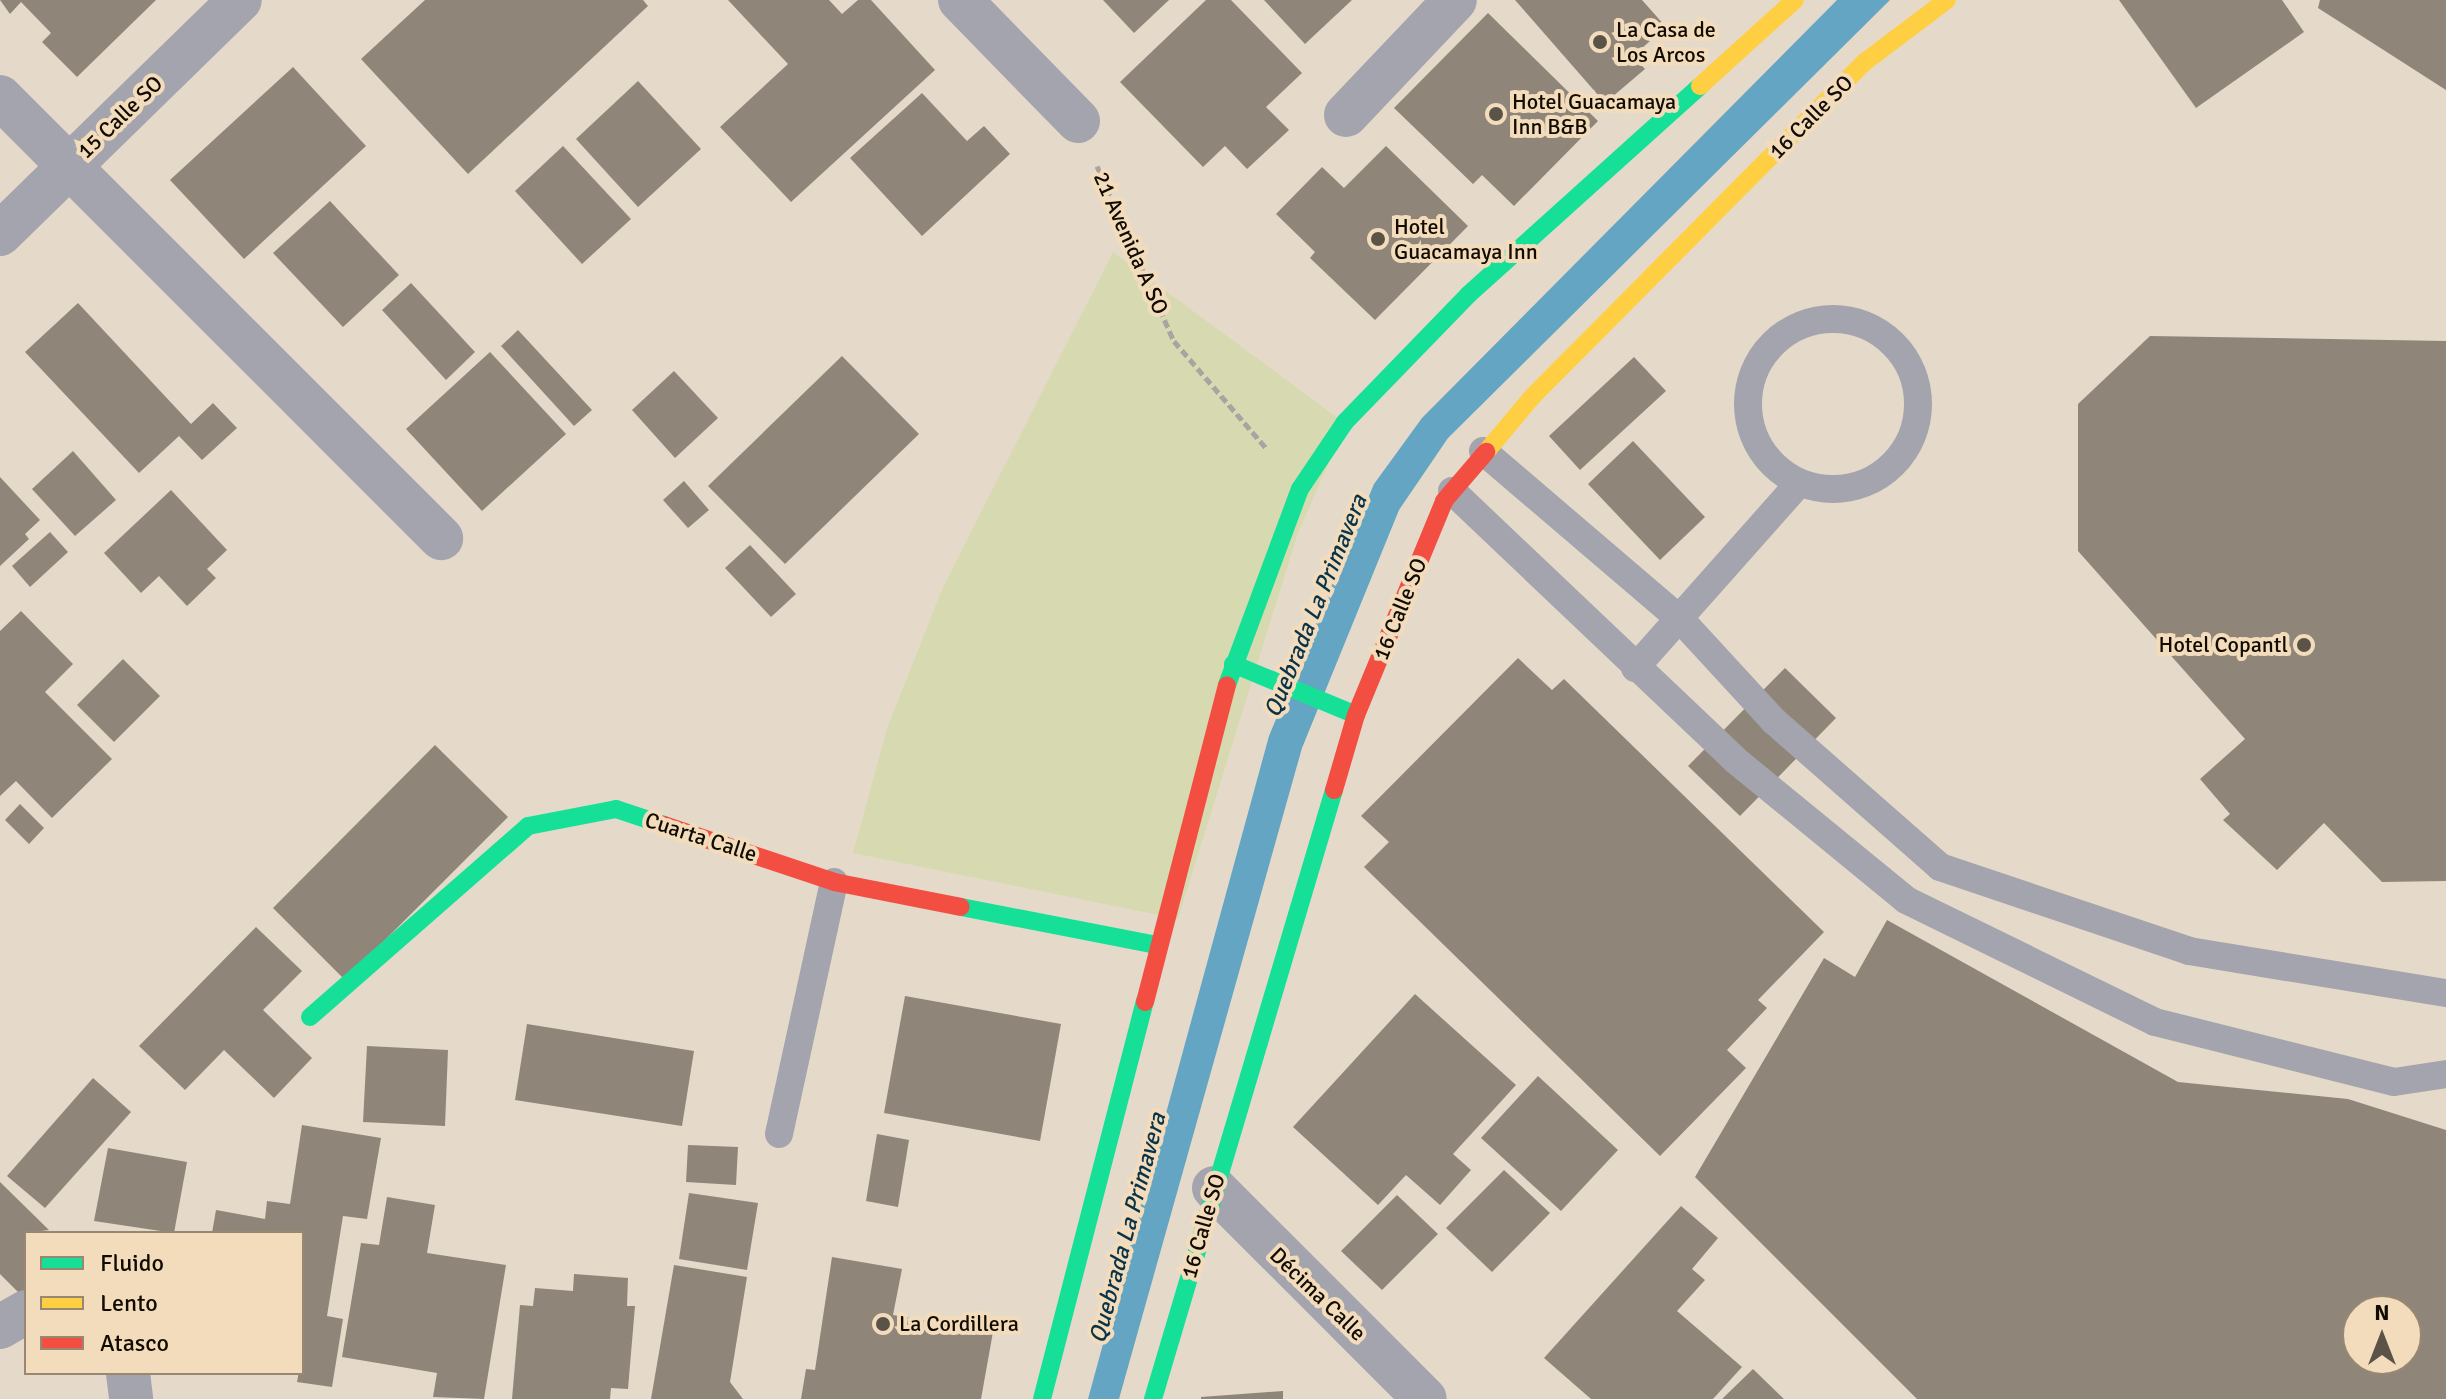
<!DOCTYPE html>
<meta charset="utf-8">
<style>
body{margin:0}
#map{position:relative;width:2446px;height:1399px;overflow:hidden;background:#e5dac9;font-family:Signika,sans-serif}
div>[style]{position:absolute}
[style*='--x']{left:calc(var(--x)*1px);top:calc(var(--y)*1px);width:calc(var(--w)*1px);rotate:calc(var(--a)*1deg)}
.green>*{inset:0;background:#d7dab1}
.water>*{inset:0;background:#64a5c3}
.building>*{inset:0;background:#8f8579}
.path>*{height:5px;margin-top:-2.5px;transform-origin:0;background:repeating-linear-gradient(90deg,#a7a4a2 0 8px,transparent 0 12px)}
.lane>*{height:28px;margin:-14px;padding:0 14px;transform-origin:14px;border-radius:14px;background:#a3a4ad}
.lane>.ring{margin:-14px;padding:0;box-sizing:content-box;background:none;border:28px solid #a3a4ad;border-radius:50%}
.street>*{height:44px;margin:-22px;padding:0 22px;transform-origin:22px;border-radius:22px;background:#a3a4ad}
.fast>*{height:18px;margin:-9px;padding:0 9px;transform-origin:9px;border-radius:9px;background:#16e098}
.slow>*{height:18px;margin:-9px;padding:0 9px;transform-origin:9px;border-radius:9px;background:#ffcf43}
.jam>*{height:18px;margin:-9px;padding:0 9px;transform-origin:9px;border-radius:9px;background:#f24e42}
.dots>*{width:22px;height:22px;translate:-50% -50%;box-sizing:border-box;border:4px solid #f2dcbc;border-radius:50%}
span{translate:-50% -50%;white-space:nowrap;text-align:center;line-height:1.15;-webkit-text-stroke:8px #f2dcbc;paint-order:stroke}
.poi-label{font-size:22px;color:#120b02}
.left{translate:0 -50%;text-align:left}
.right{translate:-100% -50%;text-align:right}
.street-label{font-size:22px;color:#120b02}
.water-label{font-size:24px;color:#093348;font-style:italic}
.legend{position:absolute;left:24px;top:1231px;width:280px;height:144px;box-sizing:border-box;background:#f2dcbc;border:2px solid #988872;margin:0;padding:10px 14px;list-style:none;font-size:24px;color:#120b02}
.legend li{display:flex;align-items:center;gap:16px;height:40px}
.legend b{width:40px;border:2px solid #988872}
.north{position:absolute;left:2342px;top:1295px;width:80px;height:80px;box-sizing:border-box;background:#f2dcbc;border:2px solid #988872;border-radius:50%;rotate:0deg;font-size:22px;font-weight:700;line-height:32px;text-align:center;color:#120b02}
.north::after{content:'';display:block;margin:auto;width:28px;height:36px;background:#5c5348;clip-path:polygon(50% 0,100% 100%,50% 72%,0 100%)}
</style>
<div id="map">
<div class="green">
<div style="clip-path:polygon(1113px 252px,1346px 424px,1298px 533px,1178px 919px,853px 853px,887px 728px,943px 587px)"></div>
</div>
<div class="water">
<div style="clip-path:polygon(1837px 0,1890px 0,1448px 438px,1399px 510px,1302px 748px,1119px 1399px,1088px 1399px,1269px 736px,1374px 484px,1422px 418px)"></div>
</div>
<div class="building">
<div style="clip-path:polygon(0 0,156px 0,77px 77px,42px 42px,51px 33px,21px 2px,10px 14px)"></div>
<div style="clip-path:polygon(425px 0,643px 0,648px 6px,468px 174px,361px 59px)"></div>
<div style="clip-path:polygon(728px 0,829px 0,842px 14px,858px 0,871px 0,935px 70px,791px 202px,720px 127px,788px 64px)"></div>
<div style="clip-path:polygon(1103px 0,1169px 0,1134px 33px)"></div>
<div style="clip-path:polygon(1206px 0,1231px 0,1302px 73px,1266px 107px,1289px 130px,1247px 169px,1225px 146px,1203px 167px,1120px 82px)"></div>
<div style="clip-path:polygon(1264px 0,1352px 0,1305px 44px)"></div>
<div style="clip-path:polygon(1515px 0,1642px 0,1666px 27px,1633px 56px,1645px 69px,1605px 103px)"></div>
<div style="clip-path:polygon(2119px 0,2282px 0,2304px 32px,2196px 108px)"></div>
<div style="clip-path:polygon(2320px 0,2446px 0,2446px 90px,2318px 8px)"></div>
<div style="clip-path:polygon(1488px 13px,1598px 121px,1514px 206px,1482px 175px,1473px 184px,1394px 108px)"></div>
<div style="clip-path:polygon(293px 67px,366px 146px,244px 259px,170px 180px)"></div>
<div style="clip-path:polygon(638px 81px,701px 149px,638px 207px,576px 139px)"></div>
<div style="clip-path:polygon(922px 93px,967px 141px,984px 126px,1010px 154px,922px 236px,850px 158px)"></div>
<div style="clip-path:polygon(563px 146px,631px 219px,582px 264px,515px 191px)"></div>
<div style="clip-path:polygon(1386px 146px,1468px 226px,1375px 320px,1310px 258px,1315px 252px,1276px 214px,1322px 167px,1344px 188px)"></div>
<div style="clip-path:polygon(330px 201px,399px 275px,343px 327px,273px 253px)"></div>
<div style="clip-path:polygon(411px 283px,475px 352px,446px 380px,382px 310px)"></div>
<div style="clip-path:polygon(78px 303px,191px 424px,213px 403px,237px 428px,202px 460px,179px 436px,139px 473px,25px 352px)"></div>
<div style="clip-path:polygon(518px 330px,592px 410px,574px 426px,501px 346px)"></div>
<div style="clip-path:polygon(2150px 336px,2446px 341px,2446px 881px,2382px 882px,2324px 823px,2277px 870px,2223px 820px,2230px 814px,2200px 779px,2245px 739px,2078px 551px,2078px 404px)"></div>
<div style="clip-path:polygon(490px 352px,566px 434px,482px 511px,406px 429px)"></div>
<div style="clip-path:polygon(842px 356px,919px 434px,785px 564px,708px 486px)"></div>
<div style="clip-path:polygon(1634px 357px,1666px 391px,1580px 470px,1549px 436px)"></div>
<div style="clip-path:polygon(674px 371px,718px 418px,675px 458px,632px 410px)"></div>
<div style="clip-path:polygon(1633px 441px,1705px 517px,1660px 560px,1588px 484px)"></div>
<div style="clip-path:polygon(73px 451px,116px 500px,75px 536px,32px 489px)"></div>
<div style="clip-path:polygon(0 477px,40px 520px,25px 534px,29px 539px,0 566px)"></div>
<div style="clip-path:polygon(684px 481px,709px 510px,688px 528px,663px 500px)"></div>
<div style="clip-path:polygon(171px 490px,227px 550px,207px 569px,216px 578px,187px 606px,159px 576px,141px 593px,104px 553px)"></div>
<div style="clip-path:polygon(50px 532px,68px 552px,30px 587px,12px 566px)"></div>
<div style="clip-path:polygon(750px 545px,796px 594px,771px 617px,725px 568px)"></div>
<div style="clip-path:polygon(21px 611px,73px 664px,45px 692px,112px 759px,52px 818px,16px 781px,0 796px,0 631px)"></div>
<div style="clip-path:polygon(1518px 658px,1552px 690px,1564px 679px,1824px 932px,1758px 1000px,1767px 1008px,1727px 1050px,1746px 1068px,1660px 1156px,1364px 867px,1389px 842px,1361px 816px)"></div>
<div style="clip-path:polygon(123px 659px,160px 696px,114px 742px,77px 705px)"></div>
<div style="clip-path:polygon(1785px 668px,1836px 718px,1740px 816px,1688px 766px)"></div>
<div style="clip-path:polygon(435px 745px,508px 817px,345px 980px,273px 908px)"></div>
<div style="clip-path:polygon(20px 804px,44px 828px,29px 844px,5px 820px)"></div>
<div style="clip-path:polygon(evenodd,1887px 920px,2178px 1082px,2348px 1099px,2446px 1130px,2446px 1399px,1917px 1399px,1695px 1177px,1824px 958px,1855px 977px,1887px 920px,2358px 1311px,2406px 1311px,2406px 1359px,2358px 1359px,2358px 1311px)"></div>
<div style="clip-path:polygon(256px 927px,302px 971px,263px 1010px,312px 1058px,274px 1098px,224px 1050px,185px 1090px,139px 1046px)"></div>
<div style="clip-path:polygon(1415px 994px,1516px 1085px,1453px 1154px,1471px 1170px,1440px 1205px,1406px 1175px,1378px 1205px,1293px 1127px)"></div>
<div style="clip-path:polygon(905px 996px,1061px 1024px,1040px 1141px,884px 1113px)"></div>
<div style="clip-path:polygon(527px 1024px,694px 1051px,682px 1126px,515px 1100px)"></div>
<div style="clip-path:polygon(367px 1046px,448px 1050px,445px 1126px,363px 1122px)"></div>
<div style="clip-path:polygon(1538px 1076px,1618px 1150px,1561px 1211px,1481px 1138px)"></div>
<div style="clip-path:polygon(93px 1078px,131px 1112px,45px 1208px,7px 1176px)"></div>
<div style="clip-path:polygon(302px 1125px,381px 1138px,367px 1219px,343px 1216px,327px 1316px,343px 1319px,332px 1387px,297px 1382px,304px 1344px,302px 1233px,212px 1233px,216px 1210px,265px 1219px,267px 1201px,290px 1204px)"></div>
<div style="clip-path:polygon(877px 1134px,909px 1140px,898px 1207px,866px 1201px)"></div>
<div style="clip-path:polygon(688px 1145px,738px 1147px,736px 1185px,686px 1182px)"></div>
<div style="clip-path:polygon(108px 1148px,187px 1162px,174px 1233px,94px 1221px)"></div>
<div style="clip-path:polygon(1504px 1170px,1550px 1213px,1492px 1272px,1446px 1228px)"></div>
<div style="clip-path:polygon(0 1182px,49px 1230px,26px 1233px,26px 1300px,0 1274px)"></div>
<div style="clip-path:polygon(689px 1193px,758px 1203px,747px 1270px,679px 1259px)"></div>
<div style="clip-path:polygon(1397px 1195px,1438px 1234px,1382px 1290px,1341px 1251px)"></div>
<div style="clip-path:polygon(387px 1197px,435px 1205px,427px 1253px,506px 1265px,484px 1399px,433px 1397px,437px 1373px,342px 1357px,361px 1243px,379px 1245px)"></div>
<div style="clip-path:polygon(1681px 1206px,1718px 1238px,1692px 1269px,1705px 1280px,1677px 1311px,1742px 1367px,1713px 1399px,1591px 1399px,1544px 1358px)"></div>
<div style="clip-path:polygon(832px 1257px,902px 1269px,893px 1315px,993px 1332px,981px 1399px,801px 1399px,806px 1369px,815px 1370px)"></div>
<div style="clip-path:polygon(674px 1265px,747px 1277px,730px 1382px,743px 1399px,651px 1399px)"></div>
<div style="clip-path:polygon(574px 1274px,628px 1278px,627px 1306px,635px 1306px,628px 1389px,611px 1388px,610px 1399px,512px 1399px,520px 1305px,533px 1306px,535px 1288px,573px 1291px)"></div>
<div style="clip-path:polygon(1753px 1369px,1784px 1399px,1722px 1399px)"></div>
<div style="clip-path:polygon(1283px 1391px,1283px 1399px,1201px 1399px,1201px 1397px)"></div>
</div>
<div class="path">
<div style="--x:1097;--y:166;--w:191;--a:66.3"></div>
<div style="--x:1174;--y:341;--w:143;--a:49.3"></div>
</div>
<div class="lane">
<div class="ring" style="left:1748px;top:319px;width:142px;height:142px"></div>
<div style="--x:1483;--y:451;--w:260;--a:40.5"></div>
<div style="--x:1681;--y:620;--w:137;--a:47.4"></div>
<div style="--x:1774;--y:721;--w:221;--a:41.3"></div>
<div style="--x:1940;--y:867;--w:263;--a:18.6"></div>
<div style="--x:2189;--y:951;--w:260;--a:9.3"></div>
<div style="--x:1452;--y:491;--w:389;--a:43.5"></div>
<div style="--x:1734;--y:759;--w:222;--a:39.3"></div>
<div style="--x:1906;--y:900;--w:277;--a:26.1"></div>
<div style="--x:2155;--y:1022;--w:246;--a:14.1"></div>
<div style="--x:2394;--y:1082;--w:53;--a:-8.7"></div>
<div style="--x:1635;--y:668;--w:247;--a:-48.4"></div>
<div style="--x:779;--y:1134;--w:258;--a:-77.7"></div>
</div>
<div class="street">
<div style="--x:960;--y:0;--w:169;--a:45.7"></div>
<div style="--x:0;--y:97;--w:624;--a:45"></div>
<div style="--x:1346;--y:115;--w:158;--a:-46.5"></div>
<div style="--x:0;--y:234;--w:335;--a:-44.3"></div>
<div style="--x:1214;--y:1188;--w:298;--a:45"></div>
<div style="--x:0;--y:1327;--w:30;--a:-30"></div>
<div style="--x:128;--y:1373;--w:26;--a:83"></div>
</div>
<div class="fast">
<div style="--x:1233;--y:664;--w:133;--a:22.5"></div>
<div style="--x:1227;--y:685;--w:209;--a:-69.6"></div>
<div style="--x:1300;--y:489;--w:81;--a:-56.1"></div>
<div style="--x:1345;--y:422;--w:177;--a:-45.9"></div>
<div style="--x:1468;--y:295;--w:312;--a:-42"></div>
<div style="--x:961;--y:907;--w:200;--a:11"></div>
<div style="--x:310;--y:1017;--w:290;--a:-41.2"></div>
<div style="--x:528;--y:826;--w:90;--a:-10.9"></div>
<div style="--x:616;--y:809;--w:51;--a:18.4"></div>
<div style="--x:1042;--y:1399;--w:410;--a:-75.5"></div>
<div style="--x:1153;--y:1399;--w:635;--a:-73.45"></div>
</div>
<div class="slow">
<div style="--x:1700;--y:86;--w:128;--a:-42.2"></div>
<div style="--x:1486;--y:452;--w:72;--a:-50.1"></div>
<div style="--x:1532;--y:397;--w:474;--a:-45.2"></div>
<div style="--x:1866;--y:61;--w:101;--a:-37"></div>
</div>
<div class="jam">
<div style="--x:1334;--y:790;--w:78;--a:-73.7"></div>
<div style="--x:1356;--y:715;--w:231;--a:-67.6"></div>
<div style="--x:1444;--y:501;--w:65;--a:-49.4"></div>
<div style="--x:664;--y:825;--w:179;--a:18.5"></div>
<div style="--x:834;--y:882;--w:129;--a:11.1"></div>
<div style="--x:1145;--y:1002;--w:327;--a:-75.5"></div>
</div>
<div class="dots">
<div style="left:1600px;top:42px;background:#5c5348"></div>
<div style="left:1496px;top:114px;background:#5c5348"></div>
<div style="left:1378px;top:239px;background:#5c5348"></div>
<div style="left:2304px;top:645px;background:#5c5348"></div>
<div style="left:883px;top:1324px;background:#5c5348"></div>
</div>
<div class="poi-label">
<span class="left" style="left:1616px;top:42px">La Casa de<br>Los Arcos</span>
<span class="left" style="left:1512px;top:114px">Hotel Guacamaya<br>Inn B&amp;B</span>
<span class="left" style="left:1394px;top:239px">Hotel<br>Guacamaya Inn</span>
<span class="right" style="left:2288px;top:645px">Hotel Copantl</span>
<span class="left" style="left:899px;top:1324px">La Cordillera</span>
</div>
<div class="street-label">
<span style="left:120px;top:117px;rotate:-44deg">15 Calle SO</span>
<span style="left:1811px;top:117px;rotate:-45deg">16 Calle SO</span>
<span style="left:1131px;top:243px;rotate:66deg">21 Avenida A SO</span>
<span style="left:1400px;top:609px;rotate:-68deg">16 Calle SO</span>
<span style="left:701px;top:837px;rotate:18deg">Cuarta Calle</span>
<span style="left:1203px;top:1226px;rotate:-74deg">16 Calle SO</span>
<span style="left:1318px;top:1294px;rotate:44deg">Décima Calle</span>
</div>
<div class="water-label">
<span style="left:1316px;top:606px;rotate:-68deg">Quebrada La Primavera</span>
<span style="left:1128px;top:1228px;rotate:-75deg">Quebrada La Primavera</span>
</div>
<ul class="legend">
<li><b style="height:10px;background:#16e098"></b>Fluido</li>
<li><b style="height:10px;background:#ffcf43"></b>Lento</li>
<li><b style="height:10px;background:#f24e42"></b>Atasco</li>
</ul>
<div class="north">N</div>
</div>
